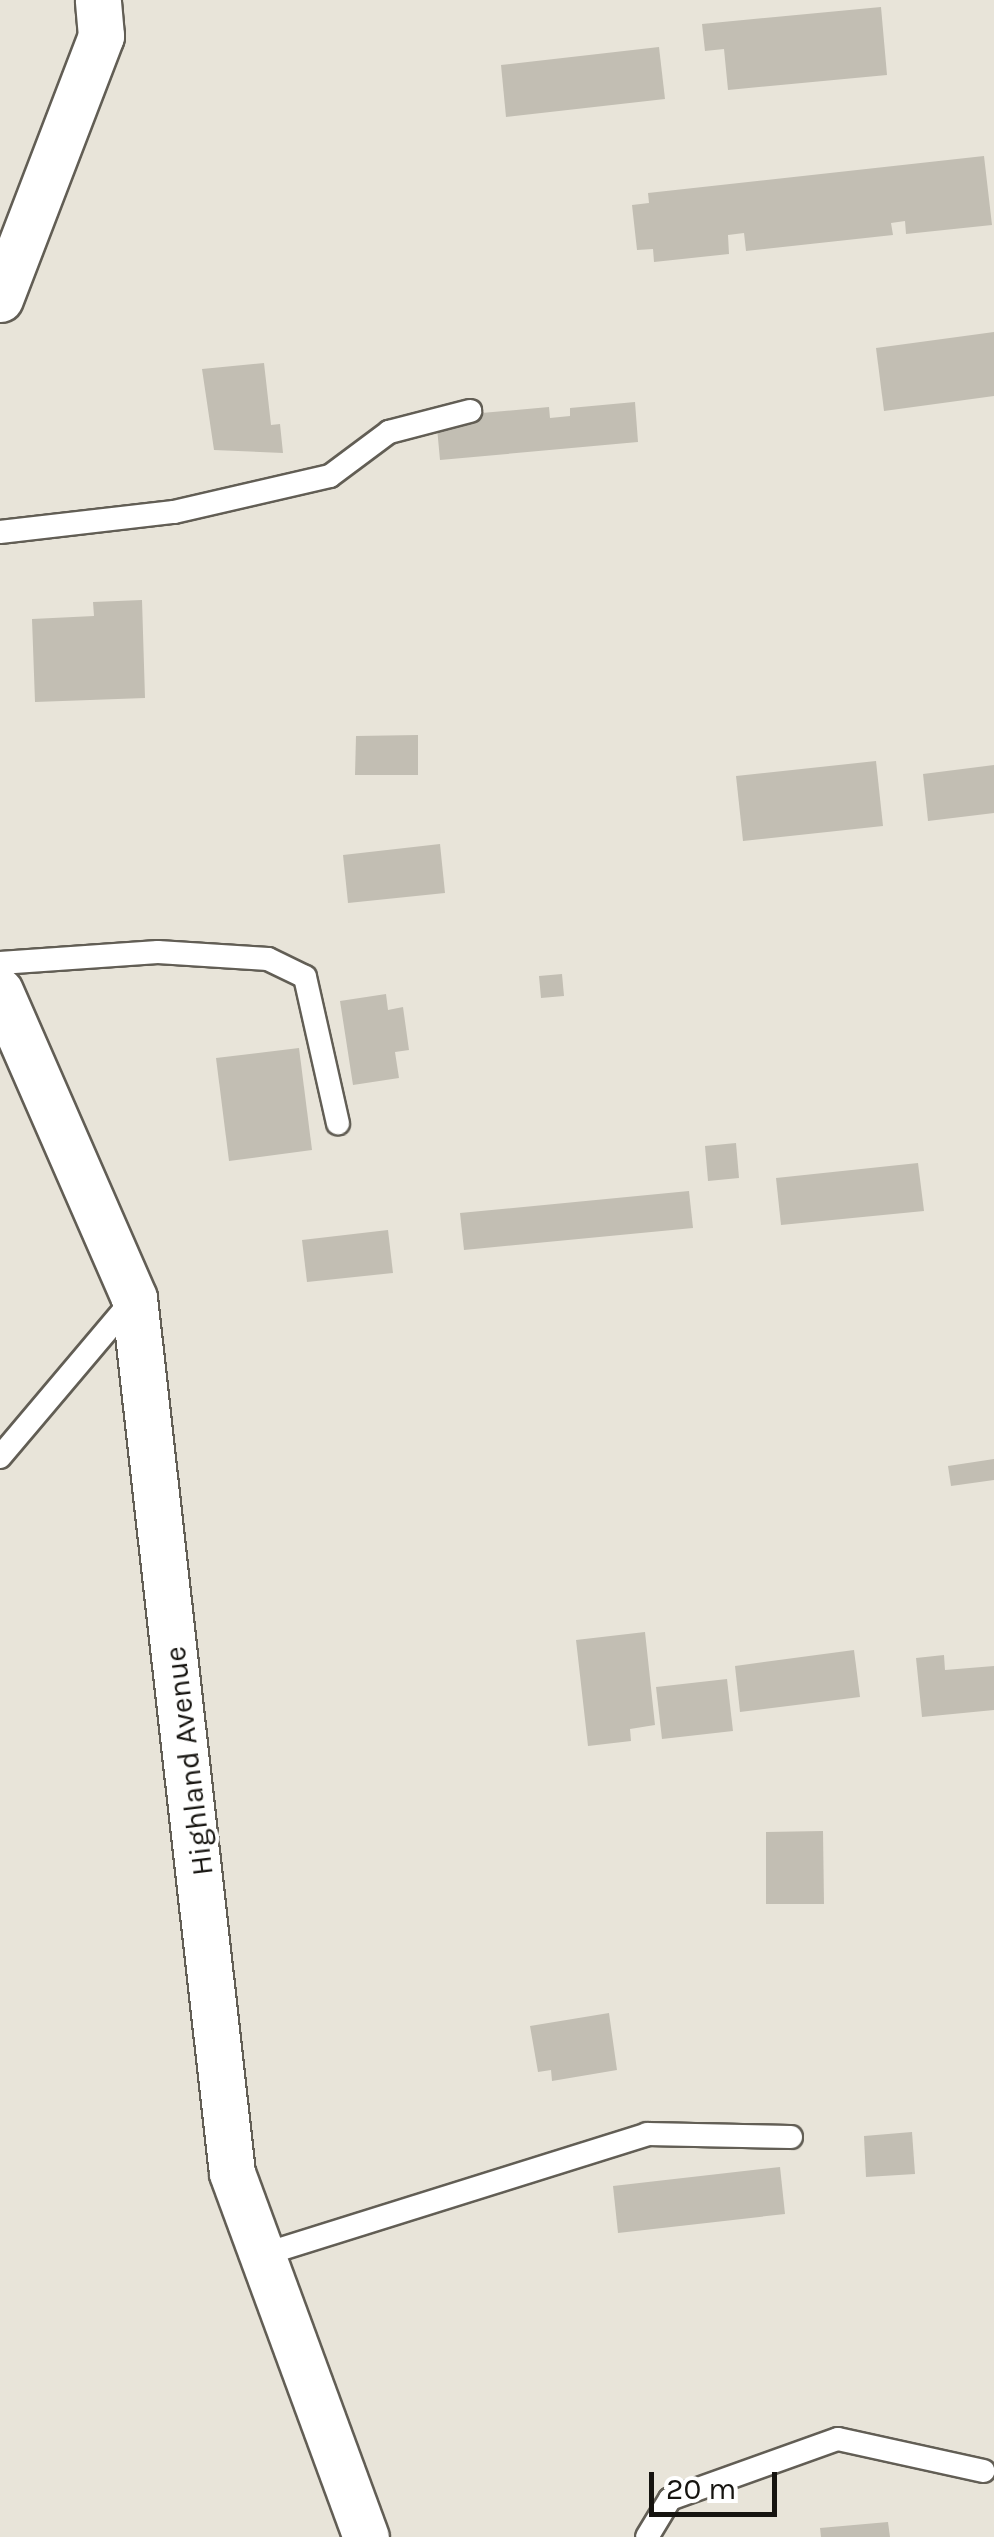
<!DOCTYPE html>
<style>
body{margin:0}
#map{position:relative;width:994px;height:2537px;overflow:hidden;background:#e8e4d9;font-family:Karla,sans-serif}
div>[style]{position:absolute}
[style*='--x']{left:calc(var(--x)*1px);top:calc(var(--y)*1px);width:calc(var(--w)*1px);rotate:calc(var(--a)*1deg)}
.building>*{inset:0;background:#c2beb3}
.roads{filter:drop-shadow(2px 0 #625e55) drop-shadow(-2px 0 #625e55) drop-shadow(0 2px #625e55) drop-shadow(0 -2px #625e55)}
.lane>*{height:22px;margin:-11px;padding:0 11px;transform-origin:11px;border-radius:11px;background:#fff}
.street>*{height:45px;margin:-22.5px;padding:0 22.5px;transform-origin:22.5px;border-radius:22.5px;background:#fff}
span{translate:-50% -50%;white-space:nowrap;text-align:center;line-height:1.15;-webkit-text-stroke:8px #fff;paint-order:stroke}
.street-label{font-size:30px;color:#161410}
.scale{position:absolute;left:649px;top:2472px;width:128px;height:45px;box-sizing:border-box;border:5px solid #161410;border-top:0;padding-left:12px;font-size:30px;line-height:35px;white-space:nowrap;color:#161410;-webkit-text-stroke:8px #fff;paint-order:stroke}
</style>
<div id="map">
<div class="building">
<div style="clip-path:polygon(881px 7px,887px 75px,728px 90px,724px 49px,705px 51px,702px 24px)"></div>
<div style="clip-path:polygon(659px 47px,665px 99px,506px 117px,501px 65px)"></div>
<div style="clip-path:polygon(984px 156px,992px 225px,906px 234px,905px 221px,891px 223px,893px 235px,746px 251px,744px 233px,728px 235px,729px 254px,654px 262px,653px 249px,637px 250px,632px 205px,649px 203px,648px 193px)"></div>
<div style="clip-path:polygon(994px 332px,994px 396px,884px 411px,876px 348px)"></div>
<div style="clip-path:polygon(264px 363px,271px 425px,280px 424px,283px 453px,214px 450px,202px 369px)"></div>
<div style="clip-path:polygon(635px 402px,638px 442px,440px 460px,436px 417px,549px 407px,550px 418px,570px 416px,570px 408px)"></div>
<div style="clip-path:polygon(142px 600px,145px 698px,35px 702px,32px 619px,94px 616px,93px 602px)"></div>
<div style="clip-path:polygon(418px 735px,418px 775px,355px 775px,356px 736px)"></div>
<div style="clip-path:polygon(876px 761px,883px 826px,743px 841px,736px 776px)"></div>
<div style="clip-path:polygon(994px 765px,994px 813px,928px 821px,923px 774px)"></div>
<div style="clip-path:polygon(440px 844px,445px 893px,348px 903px,343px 855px)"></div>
<div style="clip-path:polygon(562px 974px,564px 996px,541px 998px,539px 976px)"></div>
<div style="clip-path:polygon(386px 994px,388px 1010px,403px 1007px,409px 1050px,395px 1052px,399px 1078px,353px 1085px,340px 1001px)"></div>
<div style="clip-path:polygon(299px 1048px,312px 1150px,229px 1161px,216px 1058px)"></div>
<div style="clip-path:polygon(736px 1143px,739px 1178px,708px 1181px,705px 1146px)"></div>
<div style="clip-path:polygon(918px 1163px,924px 1211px,781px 1225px,776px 1178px)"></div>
<div style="clip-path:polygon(689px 1191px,693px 1228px,464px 1250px,460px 1213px)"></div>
<div style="clip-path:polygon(388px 1230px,393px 1273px,307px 1282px,302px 1240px)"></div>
<div style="clip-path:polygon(994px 1459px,994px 1480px,951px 1486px,948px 1466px)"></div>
<div style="clip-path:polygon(645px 1632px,655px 1725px,630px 1729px,631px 1741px,588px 1746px,576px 1640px)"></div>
<div style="clip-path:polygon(854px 1650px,860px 1697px,740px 1712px,735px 1666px)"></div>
<div style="clip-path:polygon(944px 1655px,945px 1670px,994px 1666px,994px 1710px,922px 1717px,916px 1658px)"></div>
<div style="clip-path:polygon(727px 1679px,733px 1731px,662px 1739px,656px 1687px)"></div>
<div style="clip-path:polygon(823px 1831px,824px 1904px,766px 1904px,766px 1832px)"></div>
<div style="clip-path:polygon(609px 2013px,617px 2070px,552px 2081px,551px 2070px,538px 2072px,530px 2026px)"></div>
<div style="clip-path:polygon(912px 2132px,915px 2174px,866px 2177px,864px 2136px)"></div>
<div style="clip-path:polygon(780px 2167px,785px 2214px,618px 2233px,613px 2186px)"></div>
<div style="clip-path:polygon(888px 2522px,890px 2537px,821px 2537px,820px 2528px)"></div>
</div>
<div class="roads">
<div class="lane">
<div style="--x:0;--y:532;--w:175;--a:-6.6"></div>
<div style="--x:174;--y:512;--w:160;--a:-13"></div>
<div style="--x:330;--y:476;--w:74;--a:-36.7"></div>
<div style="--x:389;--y:432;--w:84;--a:-14.5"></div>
<div style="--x:0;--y:963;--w:158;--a:-4"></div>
<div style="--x:158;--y:952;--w:110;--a:3.6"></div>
<div style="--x:268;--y:959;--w:41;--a:25.9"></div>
<div style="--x:305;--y:977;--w:150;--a:77.3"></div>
<div style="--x:0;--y:1457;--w:204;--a:-49.8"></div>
<div style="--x:262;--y:2255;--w:404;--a:-17.4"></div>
<div style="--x:647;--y:2134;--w:144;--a:1.2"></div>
<div style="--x:647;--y:2537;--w:44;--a:-58.8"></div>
<div style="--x:670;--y:2499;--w:178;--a:-19.7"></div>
<div style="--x:838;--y:2439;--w:149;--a:12.4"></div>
</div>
<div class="street">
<div style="--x:0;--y:299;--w:282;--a:-69"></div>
<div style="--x:101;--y:36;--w:36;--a:-95"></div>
<div style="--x:0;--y:991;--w:335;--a:66.4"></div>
<div style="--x:134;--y:1298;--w:880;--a:83.61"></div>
<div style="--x:232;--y:2173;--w:388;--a:69.8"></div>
</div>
</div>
<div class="street-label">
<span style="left:189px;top:1761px;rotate:-97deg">Highland Avenue</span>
</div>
<div class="scale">20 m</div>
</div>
